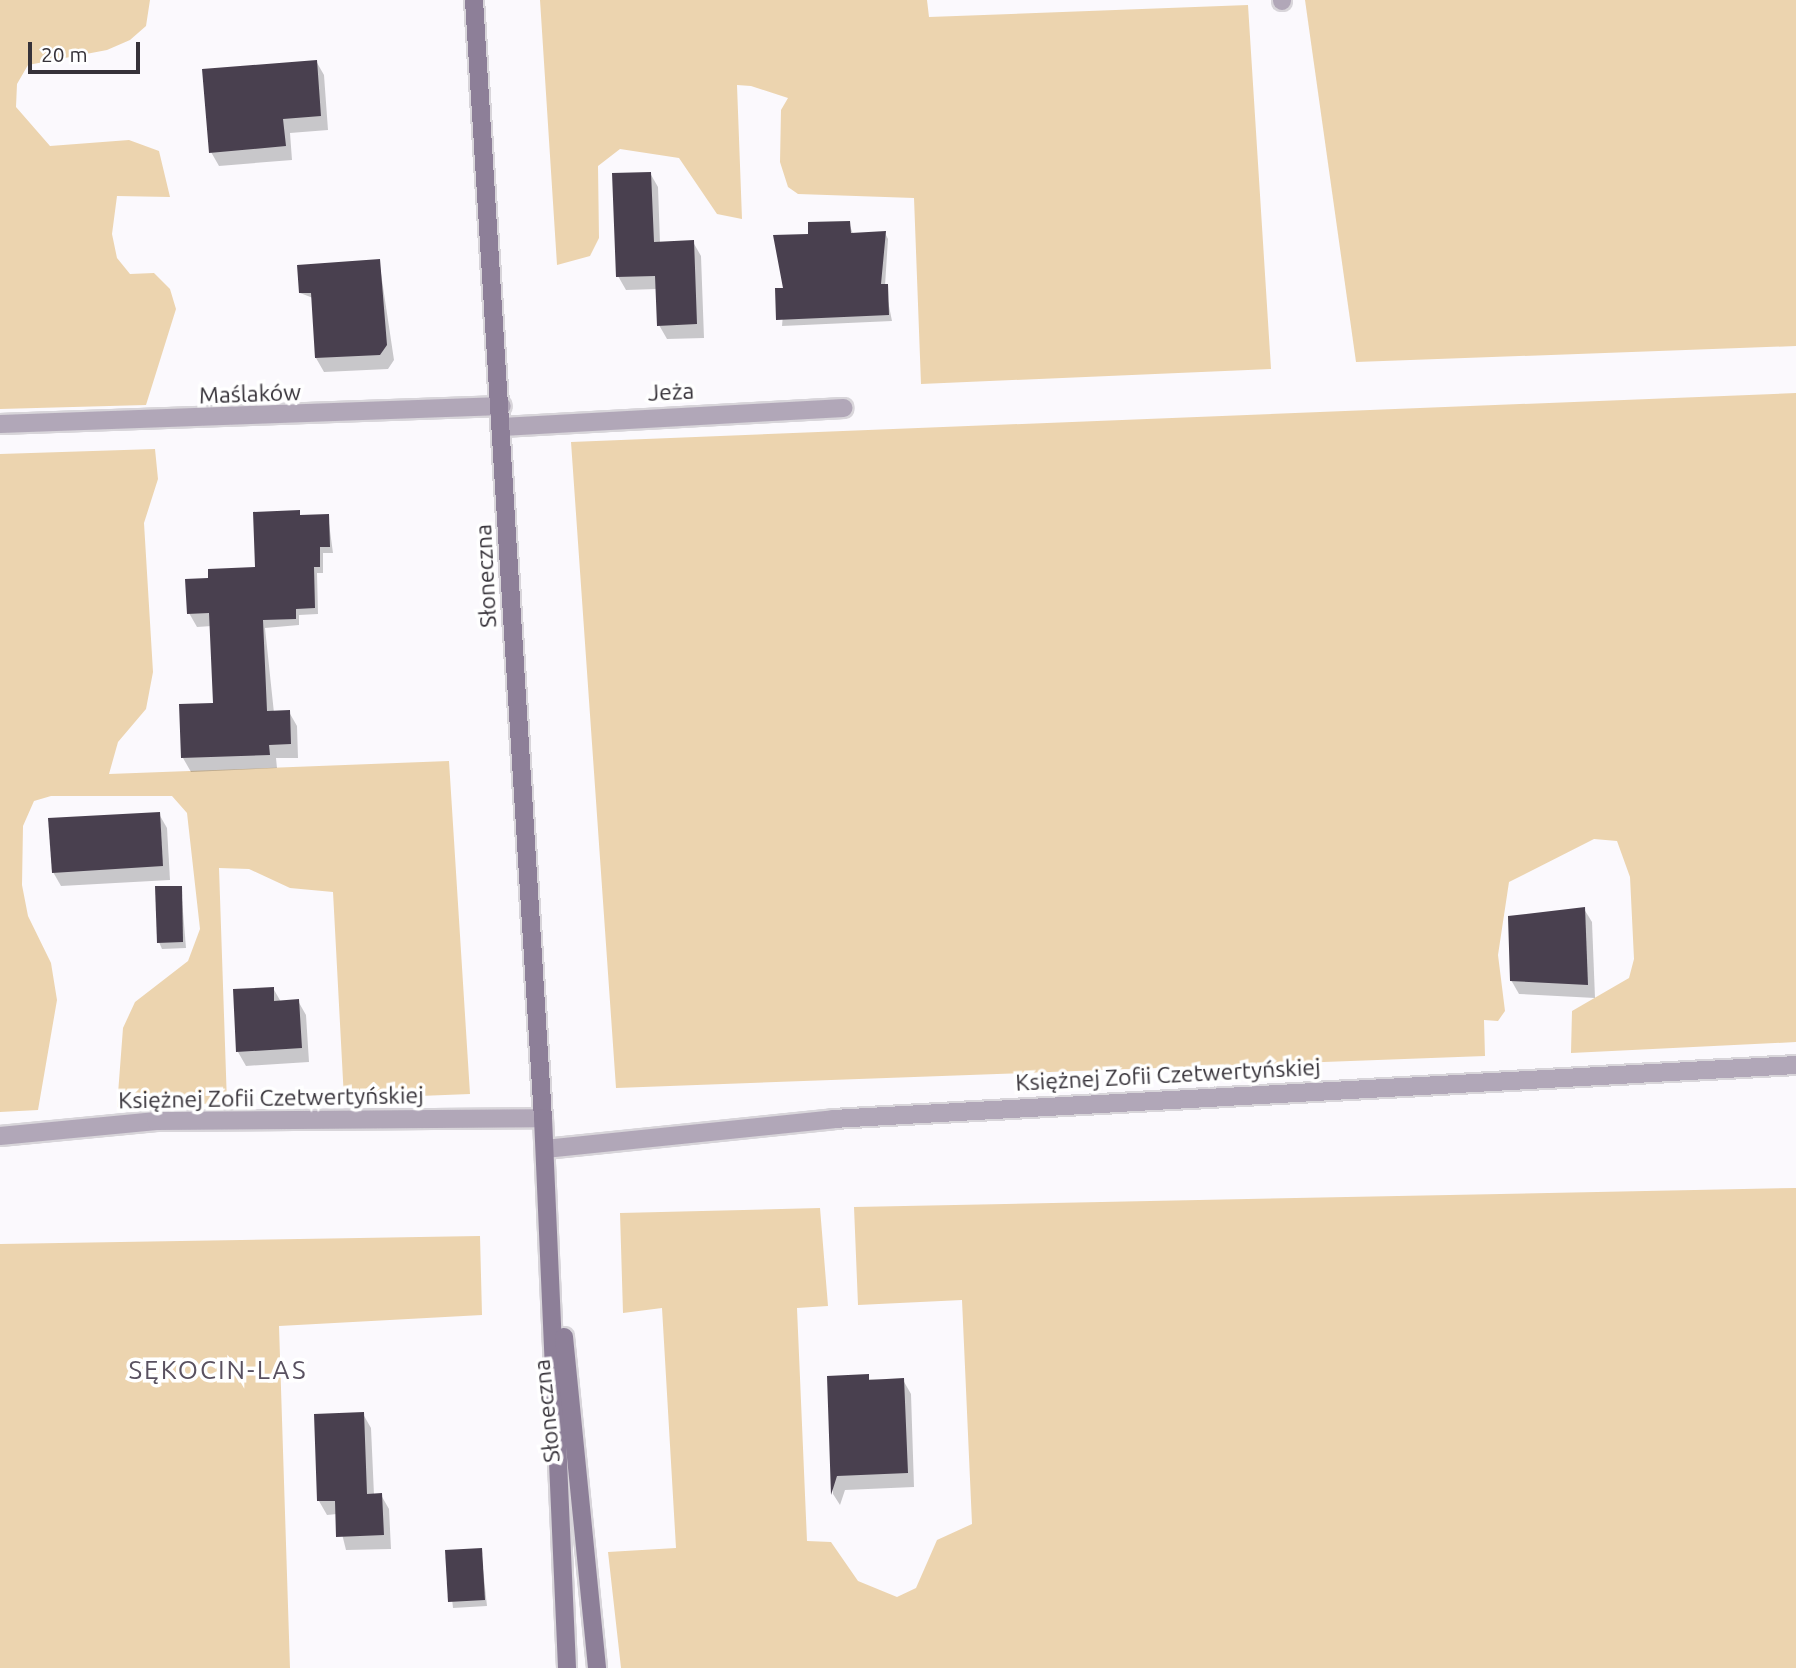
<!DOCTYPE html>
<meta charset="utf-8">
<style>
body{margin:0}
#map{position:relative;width:1796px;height:1668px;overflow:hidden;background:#fbf9fd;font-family:Ubuntu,sans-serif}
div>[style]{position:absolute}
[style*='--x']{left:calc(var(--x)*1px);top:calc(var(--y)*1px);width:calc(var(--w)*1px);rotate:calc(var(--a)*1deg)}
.green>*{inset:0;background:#ecd4af}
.shadow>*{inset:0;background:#0003}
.building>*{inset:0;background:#49404f}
.roads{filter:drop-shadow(2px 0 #d8d5da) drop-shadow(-2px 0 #d8d5da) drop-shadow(0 2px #d8d5da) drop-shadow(0 -2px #d8d5da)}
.minor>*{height:18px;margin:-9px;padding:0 9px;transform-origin:9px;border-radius:9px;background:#b1a7b8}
.secondary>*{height:18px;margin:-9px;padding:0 9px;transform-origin:9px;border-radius:9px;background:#8d7f98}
span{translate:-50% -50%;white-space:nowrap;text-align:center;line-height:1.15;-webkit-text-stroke:7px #fff;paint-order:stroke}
.street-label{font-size:23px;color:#363239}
.quarter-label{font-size:26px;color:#595160;letter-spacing:2px}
.scale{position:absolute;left:28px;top:42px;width:112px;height:32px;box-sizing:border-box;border:4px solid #363239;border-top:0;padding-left:9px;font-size:21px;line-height:24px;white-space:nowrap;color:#363239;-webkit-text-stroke:5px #fff;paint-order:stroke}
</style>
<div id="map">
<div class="green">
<div style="clip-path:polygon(0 0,150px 0,146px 26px,130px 40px,107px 50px,28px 65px,17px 84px,16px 107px,50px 146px,129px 140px,159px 151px,170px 197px,117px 196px,112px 234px,117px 258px,130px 274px,154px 273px,170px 289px,176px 309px,146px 405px,0 409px)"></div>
<div style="clip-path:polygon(540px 0,927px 0,929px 17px,1248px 5px,1271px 369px,921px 384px,914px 198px,798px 194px,788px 187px,780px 162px,781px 110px,788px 98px,751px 86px,737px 85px,742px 219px,717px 214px,679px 158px,620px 149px,598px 166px,599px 238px,590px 256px,557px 265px)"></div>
<div style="clip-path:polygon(1305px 0,1796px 0,1796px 346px,1356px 362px)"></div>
<div style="clip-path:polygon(1796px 393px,1796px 1042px,1571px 1053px,1572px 1011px,1629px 978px,1634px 959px,1630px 877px,1617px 841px,1594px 839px,1509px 882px,1498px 955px,1505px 1011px,1498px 1021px,1484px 1020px,1485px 1056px,616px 1088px,571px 442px)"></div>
<div style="clip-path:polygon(155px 449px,158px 479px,144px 523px,153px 672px,146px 709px,118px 742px,109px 774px,449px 761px,470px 1094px,344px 1099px,333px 892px,290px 888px,249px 869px,219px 868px,227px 1103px,117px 1107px,123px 1028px,135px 1002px,188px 961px,200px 929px,187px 813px,172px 796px,51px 796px,34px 801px,23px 826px,22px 885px,28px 916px,51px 963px,57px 1000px,38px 1110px,0 1112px,0 454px)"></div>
<div style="clip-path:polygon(1796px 1188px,1796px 1668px,621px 1668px,608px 1552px,676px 1548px,662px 1308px,623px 1313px,620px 1213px,820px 1208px,828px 1306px,797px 1308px,807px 1541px,831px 1542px,858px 1581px,897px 1597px,916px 1588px,937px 1540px,972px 1524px,962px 1300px,858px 1305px,854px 1207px)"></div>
<div style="clip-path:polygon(480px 1236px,482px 1315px,279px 1326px,290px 1668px,0 1668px,0 1244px)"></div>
</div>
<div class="shadow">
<div style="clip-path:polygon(316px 61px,324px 75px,328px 130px,290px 133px,292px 160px,219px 166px,211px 152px)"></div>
<div style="clip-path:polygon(650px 173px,658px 187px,660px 243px,693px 242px,701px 256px,704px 338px,667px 339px,659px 325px,657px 289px,626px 290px,618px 276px)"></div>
<div style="clip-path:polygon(849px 223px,853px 234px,885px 233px,888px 239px,885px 286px,892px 321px,782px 326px,785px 290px,810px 236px)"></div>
<div style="clip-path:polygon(379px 260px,394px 360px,388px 369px,324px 372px,316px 358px,313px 298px,300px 293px)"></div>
<div style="clip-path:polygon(328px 516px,333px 553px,323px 553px,323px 573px,317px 573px,318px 614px,299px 615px,299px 625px,265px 628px,274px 713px,289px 712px,297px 726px,298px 758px,276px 758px,277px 768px,191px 772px,183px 758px,215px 705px,212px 626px,197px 627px,189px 613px,256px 577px)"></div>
<div style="clip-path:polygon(159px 814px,167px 828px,170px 880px,61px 886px,53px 872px)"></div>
<div style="clip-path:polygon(181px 887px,186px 948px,162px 949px,159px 942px)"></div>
<div style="clip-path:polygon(1584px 909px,1592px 922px,1595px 998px,1519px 994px,1511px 980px)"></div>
<div style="clip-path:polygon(273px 988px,281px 1002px,298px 1001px,306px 1015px,309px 1062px,246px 1066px,238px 1052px)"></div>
<div style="clip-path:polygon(829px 1378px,903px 1380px,911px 1394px,914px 1487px,845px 1490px,840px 1505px,833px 1494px)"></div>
<div style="clip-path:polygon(363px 1414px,371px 1428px,374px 1495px,381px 1495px,389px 1509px,391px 1549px,346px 1550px,337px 1514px,327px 1515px,319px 1501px)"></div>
<div style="clip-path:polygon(481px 1550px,487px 1606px,453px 1608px,447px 1552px)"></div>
</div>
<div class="building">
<div style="clip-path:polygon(317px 60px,321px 116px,283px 119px,286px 146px,209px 153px,202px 69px)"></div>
<div style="clip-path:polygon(651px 172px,654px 242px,694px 240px,697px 324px,657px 326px,655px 276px,616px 277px,612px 173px)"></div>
<div style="clip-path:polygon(850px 221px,851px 233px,886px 231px,881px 284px,888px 284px,889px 315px,776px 320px,775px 288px,783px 288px,773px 235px,808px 234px,808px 222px)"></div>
<div style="clip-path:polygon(380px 259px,387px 345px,380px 355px,315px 358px,311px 293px,299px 293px,297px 265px)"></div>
<div style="clip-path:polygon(300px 510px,300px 515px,329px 514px,330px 547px,320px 547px,320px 567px,314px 567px,315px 608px,296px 609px,296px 619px,263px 620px,267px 711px,290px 710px,291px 744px,269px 745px,270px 755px,181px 758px,179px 704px,213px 703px,209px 613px,187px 614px,185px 579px,208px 578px,208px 569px,255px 567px,253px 512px)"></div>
<div style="clip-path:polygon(160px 812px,163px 866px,52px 873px,48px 818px)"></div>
<div style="clip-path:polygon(155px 886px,182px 886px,183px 942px,157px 943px)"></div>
<div style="clip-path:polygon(1585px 907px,1588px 985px,1510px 981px,1508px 916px)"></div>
<div style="clip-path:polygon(274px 987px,274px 1001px,299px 999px,302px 1048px,236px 1052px,233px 989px)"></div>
<div style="clip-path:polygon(869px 1374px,869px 1380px,904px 1378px,908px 1473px,837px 1476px,831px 1495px,827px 1376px)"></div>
<div style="clip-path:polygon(364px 1412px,367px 1494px,382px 1493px,384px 1535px,336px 1537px,335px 1501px,317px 1501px,314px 1414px)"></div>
<div style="clip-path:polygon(482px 1548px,485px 1600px,448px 1602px,445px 1550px)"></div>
</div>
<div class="roads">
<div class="minor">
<div style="--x:1282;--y:0;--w:1;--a:90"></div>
<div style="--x:0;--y:424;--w:502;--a:-2.05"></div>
<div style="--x:502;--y:427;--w:342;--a:-3.2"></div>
<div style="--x:0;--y:1136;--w:157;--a:-5.5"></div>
<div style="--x:156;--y:1121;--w:387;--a:-0.4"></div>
<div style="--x:545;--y:1149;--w:290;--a:-5.9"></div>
<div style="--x:833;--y:1119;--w:965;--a:-3.21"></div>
</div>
<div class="secondary">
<div style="--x:474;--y:0;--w:1120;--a:86.47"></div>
<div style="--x:543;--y:1118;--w:551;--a:87.5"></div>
<div style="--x:564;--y:1337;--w:333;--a:84.3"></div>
</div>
</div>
<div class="street-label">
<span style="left:671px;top:392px;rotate:-3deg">Jeża</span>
<span style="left:250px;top:394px;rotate:-2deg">Maślaków</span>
<span style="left:486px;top:576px;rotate:-93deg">Słoneczna</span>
<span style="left:1168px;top:1075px;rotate:-3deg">Księżnej Zofii Czetwertyńskiej</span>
<span style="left:271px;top:1098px;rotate:-1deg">Księżnej Zofii Czetwertyńskiej</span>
<span style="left:547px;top:1411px;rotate:-96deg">Słoneczna</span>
</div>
<div class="quarter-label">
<span style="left:218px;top:1370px">SĘKOCIN-LAS</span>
</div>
<div class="scale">20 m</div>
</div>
